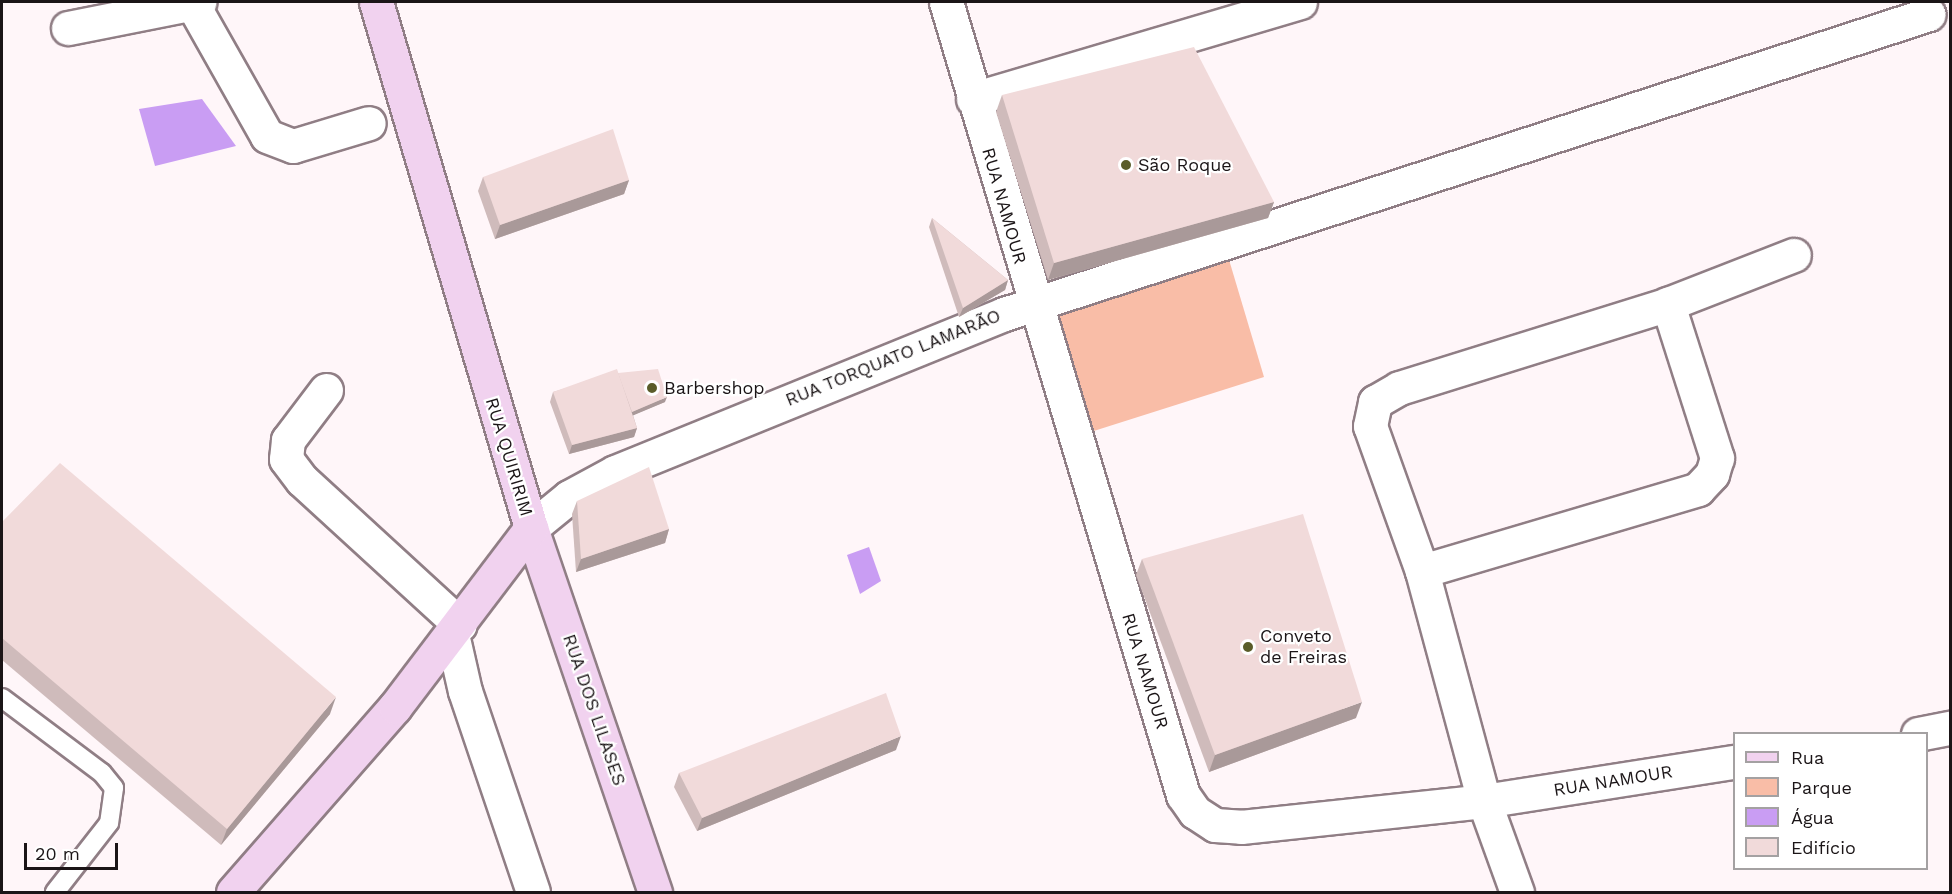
<!DOCTYPE html>
<meta charset="utf-8">
<style>
body{margin:0}
#map{position:relative;width:1952px;height:894px;overflow:hidden;background:#fff6f9;font-family:"Work Sans",sans-serif}
div>[style]{position:absolute}
[style*='--x']{left:calc(var(--x)*1px);top:calc(var(--y)*1px);width:calc(var(--w)*1px);rotate:calc(var(--a)*1deg)}
.green>*{inset:0;background:#f9bda7}
.water>*{inset:0;background:#c99df3}
.roads{filter:drop-shadow(2px 0 #907e85) drop-shadow(-2px 0 #907e85) drop-shadow(0 2px #907e85) drop-shadow(0 -2px #907e85)}
.lane>*{height:18px;margin:-9px;padding:0 9px;transform-origin:9px;border-radius:9px;background:#fff}
.street>*{height:33px;margin:-16.5px;padding:0 16.5px;transform-origin:16.5px;border-radius:16.5px;background:#fff}
.secondary>*{height:33px;margin:-16.5px;padding:0 16.5px;transform-origin:16.5px;border-radius:16.5px;background:#f1d2ef}
.wall>*{inset:0;background:#cfbbbb}
.shaded-wall>*{inset:0;background:#a99999}
.building>*{inset:0;background:#f1dada}
.dots>*{width:16px;height:16px;translate:-50% -50%;box-sizing:border-box;border:3px solid #fff;border-radius:50%}
span{translate:-50% -50%;white-space:nowrap;text-align:center;line-height:1.15;-webkit-text-stroke:4.5px #fff;paint-order:stroke}
.poi-label{font-size:18px;color:#1b1517}
.left{translate:0 -50%;text-align:left}
.street-label{font-size:18px;color:#1b1517}
.frame{position:absolute;inset:0;border:3px solid #1b1517;pointer-events:none}
.legend{position:absolute;left:1733px;top:732px;width:195px;height:138px;box-sizing:border-box;background:#fff;border:2px solid #a4a1a2;margin:0;padding:8px 10px;list-style:none;font-size:18px;color:#1b1517}
.legend li{display:flex;align-items:center;gap:12px;height:30px}
.legend b{width:30px;border:2px solid #a4a1a2}
.scale{position:absolute;left:24px;top:843px;width:94px;height:27px;box-sizing:border-box;border:3px solid #1b1517;border-top:0;padding-left:8px;font-size:18px;line-height:21px;white-space:nowrap;color:#1b1517;-webkit-text-stroke:4px #fff;paint-order:stroke}
</style>
<div id="map">
<div class="green">
<div style="clip-path:polygon(1227px 253px,1264px 377px,1078px 436px,1040px 286px,1071px 275px)"></div>
</div>
<div class="water">
<div style="clip-path:polygon(202px 99px,236px 146px,155px 166px,139px 109px)"></div>
<div style="clip-path:polygon(869px 547px,881px 581px,860px 594px,847px 555px)"></div>
</div>
<div class="roads">
<div class="lane">
<div style="--x:2;--y:698;--w:125;--a:36.9"></div>
<div style="--x:102;--y:773;--w:19;--a:51"></div>
<div style="--x:114;--y:788;--w:35;--a:98"></div>
<div style="--x:109;--y:823;--w:88;--a:128"></div>
</div>
<div class="street">
<div style="--x:946;--y:2;--w:828;--a:73.36"></div>
<div style="--x:1183;--y:795;--w:21;--a:55"></div>
<div style="--x:1195;--y:812;--w:24;--a:33"></div>
<div style="--x:1215;--y:825;--w:26;--a:4"></div>
<div style="--x:1241;--y:827;--w:244;--a:-6.1"></div>
<div style="--x:1484;--y:801;--w:253;--a:-8.9"></div>
<div style="--x:193;--y:5;--w:150;--a:60.5"></div>
<div style="--x:267;--y:136;--w:28;--a:21"></div>
<div style="--x:293;--y:146;--w:79;--a:-16.8"></div>
<div style="--x:68;--y:28;--w:134;--a:-11.2"></div>
<div style="--x:973;--y:99;--w:341;--a:-16.5"></div>
<div style="--x:326;--y:390;--w:63;--a:127.2"></div>
<div style="--x:288;--y:440;--w:19;--a:96"></div>
<div style="--x:286;--y:459;--w:26;--a:53"></div>
<div style="--x:302;--y:480;--w:214;--a:42.5"></div>
<div style="--x:531;--y:528;--w:49;--a:-39.2"></div>
<div style="--x:569;--y:497;--w:52;--a:-28.5"></div>
<div style="--x:615;--y:472;--w:420;--a:-22.1"></div>
<div style="--x:1004;--y:314;--w:972;--a:-17.97"></div>
<div style="--x:1422;--y:571;--w:288;--a:-16.5"></div>
<div style="--x:1698;--y:489;--w:21;--a:-47"></div>
<div style="--x:1712;--y:474;--w:17;--a:-73"></div>
<div style="--x:1717;--y:458;--w:162;--a:-107.7"></div>
<div style="--x:452;--y:634;--w:58;--a:77.2"></div>
<div style="--x:465;--y:691;--w:212;--a:71.3"></div>
<div style="--x:1918;--y:734;--w:33;--a:-11"></div>
<div style="--x:1517;--y:892;--w:97;--a:-109.9"></div>
<div style="--x:1484;--y:801;--w:238;--a:-105.1"></div>
<div style="--x:1422;--y:571;--w:154;--a:-109.7"></div>
<div style="--x:1370;--y:426;--w:25;--a:-78"></div>
<div style="--x:1375;--y:402;--w:28;--a:-30"></div>
<div style="--x:1399;--y:388;--w:282;--a:-17.3"></div>
<div style="--x:1668;--y:304;--w:135;--a:-21.3"></div>
</div>
<div class="secondary">
<div style="--x:376;--y:2;--w:548;--a:73.58"></div>
<div style="--x:531;--y:528;--w:385;--a:71.2"></div>
<div style="--x:233;--y:892;--w:246;--a:-48.8"></div>
<div style="--x:395;--y:707;--w:225;--a:-52.8"></div>
</div>
</div>
<div class="wall">
<div style="clip-path:polygon(1002px 95px,1274px 202px,1268px 218px,1048px 280px,996px 112px)"></div>
<div style="clip-path:polygon(483px 177px,629px 180px,624px 194px,495px 239px,478px 191px)"></div>
<div style="clip-path:polygon(932px 218px,1008px 280px,1005px 290px,959px 317px,929px 227px)"></div>
<div style="clip-path:polygon(618px 373px,665px 402px,633px 415px,637px 428px,634px 437px,569px 454px,550px 402px,553px 392px)"></div>
<div style="clip-path:polygon(577px 501px,669px 529px,665px 543px,576px 572px,572px 514px)"></div>
<div style="clip-path:polygon(2px 522px,330px 714px,221px 845px,2px 660px)"></div>
<div style="clip-path:polygon(1142px 559px,1356px 718px,1209px 772px,1136px 575px)"></div>
<div style="clip-path:polygon(896px 750px,697px 831px,674px 787px,679px 773px)"></div>
</div>
<div class="shaded-wall">
<div style="clip-path:polygon(629px 180px,624px 194px,495px 239px,500px 225px)"></div>
<div style="clip-path:polygon(1274px 202px,1268px 218px,1048px 280px,1054px 263px)"></div>
<div style="clip-path:polygon(1008px 280px,1005px 290px,959px 317px,963px 308px)"></div>
<div style="clip-path:polygon(667px 397px,665px 402px,627px 418px,629px 413px)"></div>
<div style="clip-path:polygon(637px 428px,634px 437px,569px 454px,572px 445px)"></div>
<div style="clip-path:polygon(669px 529px,665px 543px,576px 572px,581px 559px)"></div>
<div style="clip-path:polygon(336px 697px,330px 714px,221px 845px,227px 829px)"></div>
<div style="clip-path:polygon(1362px 702px,1356px 718px,1209px 772px,1215px 755px)"></div>
<div style="clip-path:polygon(901px 736px,896px 750px,697px 831px,702px 818px)"></div>
</div>
<div class="building">
<div style="clip-path:polygon(1194px 47px,1274px 202px,1054px 263px,1002px 95px)"></div>
<div style="clip-path:polygon(613px 129px,629px 180px,500px 225px,483px 177px)"></div>
<div style="clip-path:polygon(932px 218px,1008px 280px,963px 308px)"></div>
<div style="clip-path:polygon(617px 369px,637px 428px,572px 445px,553px 392px)"></div>
<div style="clip-path:polygon(658px 369px,667px 397px,632px 412px,618px 373px)"></div>
<div style="clip-path:polygon(60px 463px,336px 697px,227px 829px,2px 638px,2px 522px)"></div>
<div style="clip-path:polygon(649px 467px,669px 529px,581px 559px,577px 501px)"></div>
<div style="clip-path:polygon(1303px 514px,1362px 702px,1215px 755px,1142px 559px)"></div>
<div style="clip-path:polygon(886px 693px,901px 736px,702px 818px,679px 773px)"></div>
</div>
<div class="dots">
<div style="left:1126px;top:165px;background:#5a5c29"></div>
<div style="left:652px;top:388px;background:#5a5c29"></div>
<div style="left:1248px;top:647px;background:#5a5c29"></div>
</div>
<div class="poi-label">
<span class="left" style="left:1138px;top:165px">São Roque</span>
<span class="left" style="left:664px;top:388px">Barbershop</span>
<span class="left" style="left:1260px;top:647px">Conveto<br>de Freiras</span>
</div>
<div class="street-label">
<span style="left:1004px;top:206px;rotate:74deg">RUA NAMOUR</span>
<span style="left:893px;top:358px;rotate:-22deg">RUA TORQUATO LAMARÃO</span>
<span style="left:509px;top:457px;rotate:73deg">RUA QUIRIRIM</span>
<span style="left:1145px;top:671px;rotate:73deg">RUA NAMOUR</span>
<span style="left:594px;top:710px;rotate:71deg">RUA DOS LILASES</span>
<span style="left:1613px;top:781px;rotate:-9deg">RUA NAMOUR</span>
</div>
<div class="frame"></div>
<ul class="legend">
<li><b style="height:8px;background:#f1d2ef"></b>Rua</li>
<li><b style="height:16px;background:#f9bda7"></b>Parque</li>
<li><b style="height:16px;background:#c99df3"></b>Água</li>
<li><b style="height:16px;background:#f1dada"></b>Edifício</li>
</ul>
<div class="scale">20 m</div>
</div>
